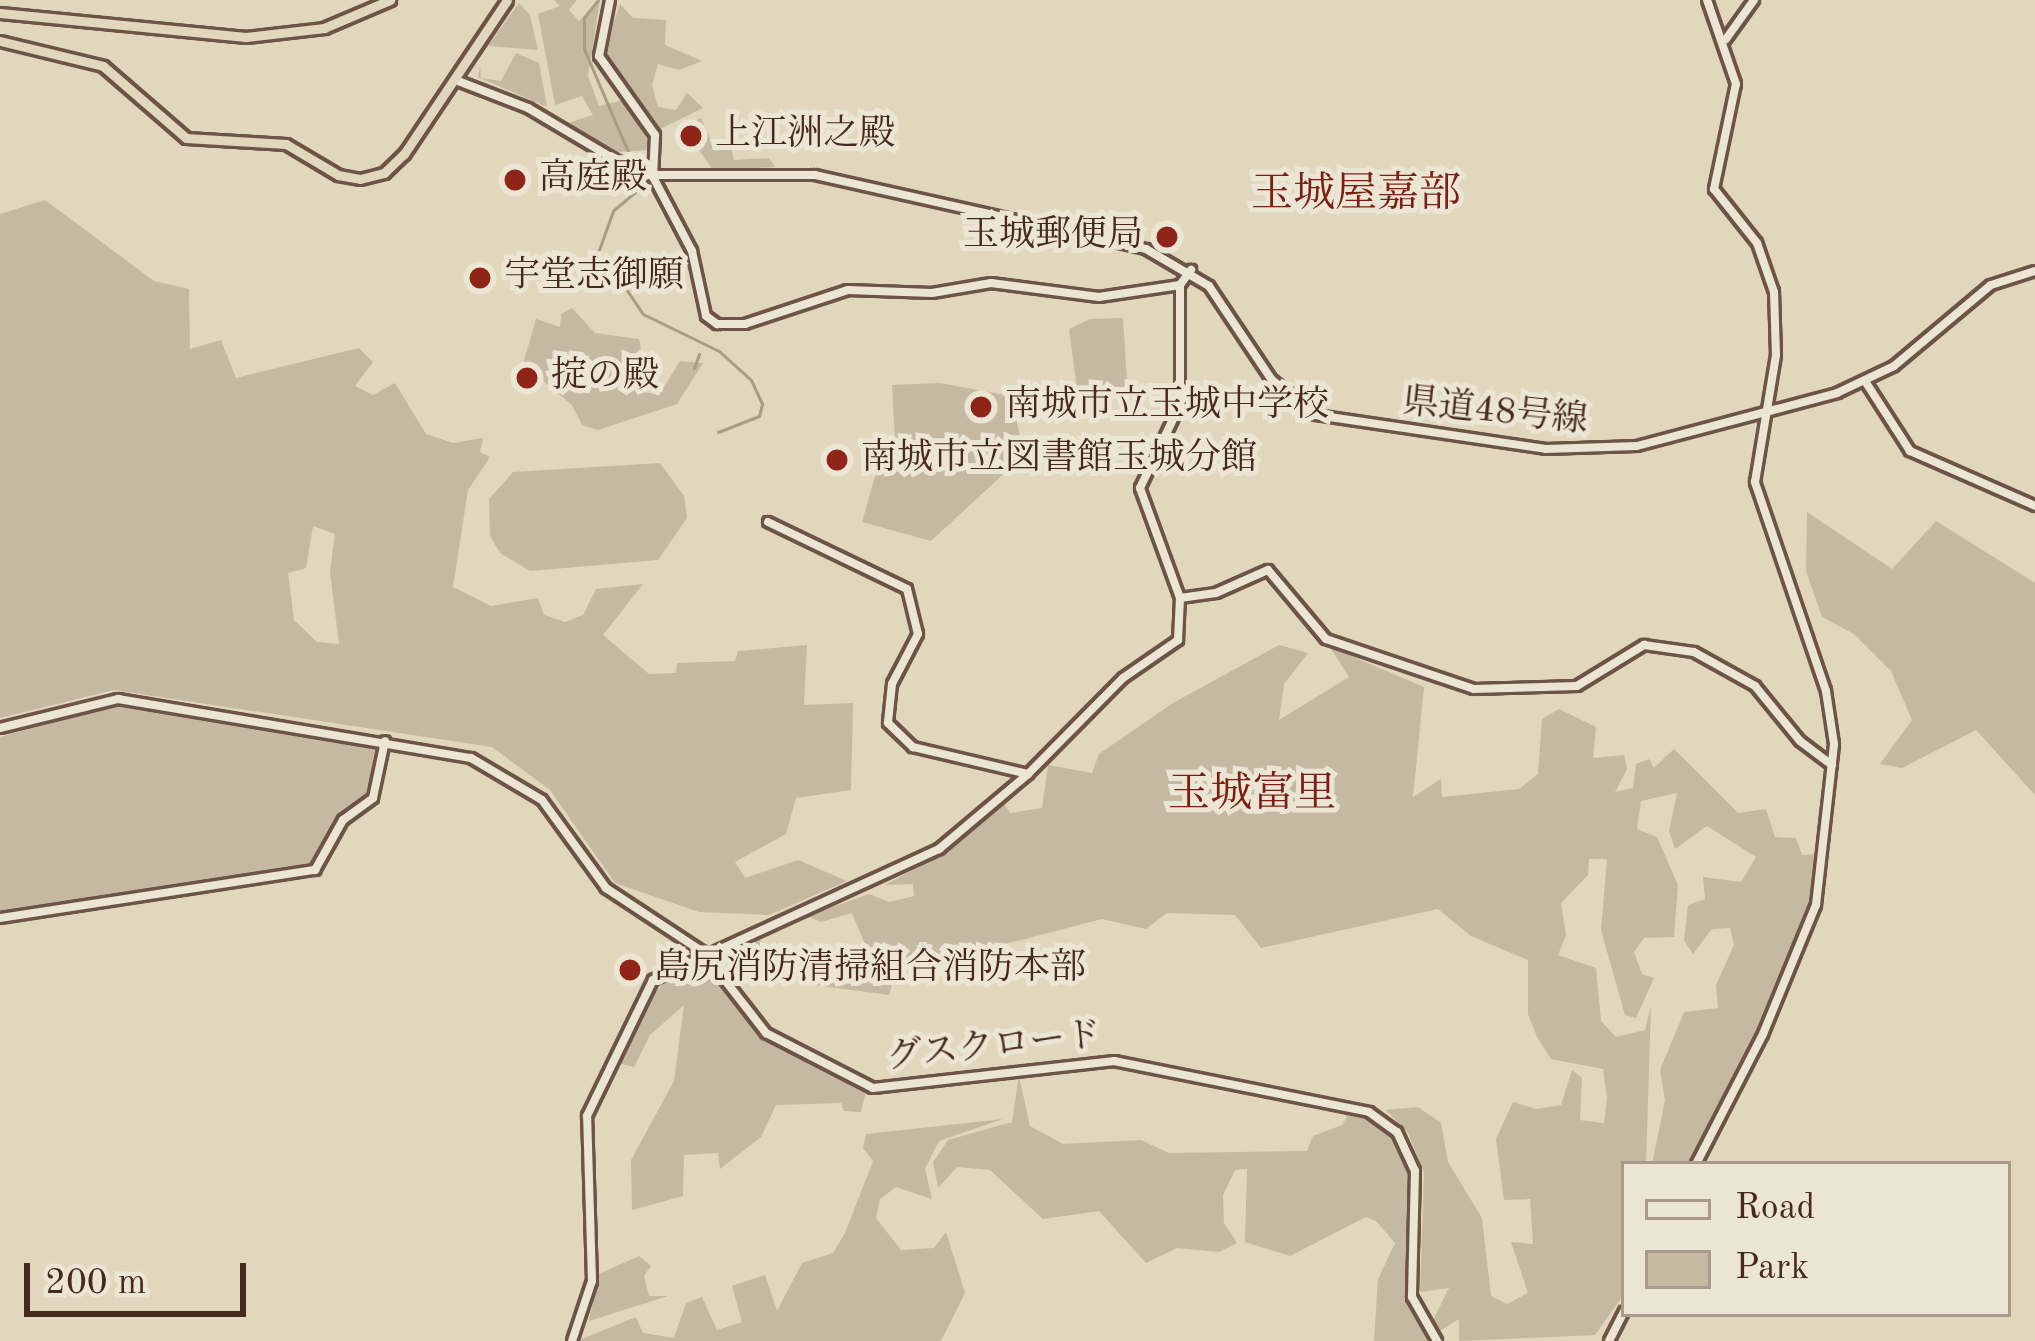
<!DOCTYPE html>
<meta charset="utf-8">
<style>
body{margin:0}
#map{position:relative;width:2035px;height:1341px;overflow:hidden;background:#e0d7bc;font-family:"Old Standard TT","Noto Serif JP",serif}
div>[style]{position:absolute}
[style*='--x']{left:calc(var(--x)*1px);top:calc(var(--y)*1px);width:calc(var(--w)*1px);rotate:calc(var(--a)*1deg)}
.green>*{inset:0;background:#c6b9a1}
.stream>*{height:3px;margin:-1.5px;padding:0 1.5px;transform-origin:1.5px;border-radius:1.5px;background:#ac9c86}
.roads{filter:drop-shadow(3px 0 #6d5446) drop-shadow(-3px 0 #6d5446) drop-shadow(0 3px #6d5446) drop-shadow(0 -3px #6d5446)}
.tertiary>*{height:8px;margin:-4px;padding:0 4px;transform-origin:4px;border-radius:4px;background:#ebe5d3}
.secondary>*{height:8px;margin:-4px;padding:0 4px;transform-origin:4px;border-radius:4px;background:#ebe5d3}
.trunk>*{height:9px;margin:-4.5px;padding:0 4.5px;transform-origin:4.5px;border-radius:4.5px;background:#e0d7bc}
.dots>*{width:33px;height:33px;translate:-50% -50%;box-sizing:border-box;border:6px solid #ebe5d3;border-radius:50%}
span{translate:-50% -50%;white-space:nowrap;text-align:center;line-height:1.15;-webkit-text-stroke:10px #ebe5d3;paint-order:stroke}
.poi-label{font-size:36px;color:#47291e}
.left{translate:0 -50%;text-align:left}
.right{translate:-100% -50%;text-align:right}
.street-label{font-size:36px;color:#47291e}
.quarter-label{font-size:42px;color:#7a1f14}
.legend{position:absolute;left:1621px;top:1161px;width:390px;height:156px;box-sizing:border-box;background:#ebe5d3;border:3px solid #a99a8b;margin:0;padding:15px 21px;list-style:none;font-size:36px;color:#47291e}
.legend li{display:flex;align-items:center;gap:24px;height:60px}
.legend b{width:60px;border:3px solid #a99a8b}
.scale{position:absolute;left:24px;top:1263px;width:222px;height:54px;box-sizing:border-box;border:6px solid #47291e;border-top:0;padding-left:15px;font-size:36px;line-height:42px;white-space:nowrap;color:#47291e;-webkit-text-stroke:9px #ebe5d3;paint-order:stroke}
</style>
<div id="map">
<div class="green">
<div style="clip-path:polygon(554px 0,577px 0,569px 10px,579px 21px,600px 0,588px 76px,599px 106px,623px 100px,635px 113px,651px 150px,615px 152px,578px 131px,568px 123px,593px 115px,582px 96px,555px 105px,538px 14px,560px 6px)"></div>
<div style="clip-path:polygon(519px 3px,530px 15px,538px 50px,488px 46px)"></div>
<div style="clip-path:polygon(620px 4px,633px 18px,666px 20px,665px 45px,702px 61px,679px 70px,658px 64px,652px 85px,658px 107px,676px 110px,687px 93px,703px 108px,660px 129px,615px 75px,604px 51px)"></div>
<div style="clip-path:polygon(516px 53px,539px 63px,547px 107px,478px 77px,480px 66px,481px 78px,501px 81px)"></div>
<div style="clip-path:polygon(701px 118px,716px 151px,730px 145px,734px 160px,769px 158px,775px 167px,713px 170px,683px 127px)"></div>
<div style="clip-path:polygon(evenodd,45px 200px,154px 281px,189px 289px,190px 349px,221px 340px,236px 378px,359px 348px,373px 362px,355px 386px,373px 395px,395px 383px,426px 434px,453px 443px,483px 438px,480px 452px,490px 457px,468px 490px,453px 587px,491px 606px,538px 598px,544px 615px,565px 622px,583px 615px,596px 589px,643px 584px,603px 635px,649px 674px,676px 673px,677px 663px,735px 661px,738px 651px,807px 645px,804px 705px,853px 703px,851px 790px,796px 798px,786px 834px,735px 862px,745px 878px,798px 860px,847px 881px,769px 915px,699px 912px,615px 883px,550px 790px,492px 747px,114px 690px,0 718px,0 214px,45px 200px,313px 526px,335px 534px,330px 572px,339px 644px,317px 642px,294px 620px,288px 573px,306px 568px,313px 526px)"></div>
<div style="clip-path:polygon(572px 308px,595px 333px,639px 339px,642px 353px,632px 356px,644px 392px,659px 395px,680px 361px,703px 363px,677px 404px,598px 430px,582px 425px,572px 405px,523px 364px,536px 319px,560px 327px,561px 314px)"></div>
<div style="clip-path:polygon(1123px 318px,1128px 396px,1078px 397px,1069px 329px,1090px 319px)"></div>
<div style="clip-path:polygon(940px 383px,1011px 396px,1027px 466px,1010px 468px,931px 541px,862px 522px,882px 451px,895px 439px,892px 385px)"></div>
<div style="clip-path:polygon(660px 463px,684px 496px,687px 518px,658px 560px,530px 571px,500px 553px,490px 536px,489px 499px,513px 472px)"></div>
<div style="clip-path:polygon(1807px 512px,1892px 569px,1936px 521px,2035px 583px,2035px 795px,1976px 730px,1902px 768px,1880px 764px,1912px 720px,1891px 671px,1854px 634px,1822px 617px,1806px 571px)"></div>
<div style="clip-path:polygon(1279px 645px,1308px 653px,1284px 684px,1279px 720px,1349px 677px,1330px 647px,1424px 687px,1413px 797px,1441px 779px,1442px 797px,1519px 789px,1538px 774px,1542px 719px,1559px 709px,1596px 727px,1593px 758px,1624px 755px,1627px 769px,1615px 792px,1633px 788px,1636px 764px,1649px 759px,1654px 768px,1674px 749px,1738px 813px,1766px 809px,1775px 837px,1796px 838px,1802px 855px,1817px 854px,1816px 883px,1760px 1028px,1690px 1164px,1652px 1164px,1665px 1100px,1660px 1070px,1684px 1012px,1718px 1008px,1716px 985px,1734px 945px,1730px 928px,1712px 929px,1693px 954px,1684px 941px,1688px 905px,1705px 899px,1703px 877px,1741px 882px,1756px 857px,1707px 826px,1675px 849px,1669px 831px,1677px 793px,1641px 801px,1637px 829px,1657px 837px,1678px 885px,1674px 937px,1644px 938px,1634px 952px,1642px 974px,1654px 978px,1636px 1018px,1625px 1015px,1601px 930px,1607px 859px,1589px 859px,1588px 875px,1561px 903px,1566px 935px,1558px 955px,1596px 968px,1601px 1021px,1616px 1037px,1645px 1030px,1651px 1006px,1646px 1164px,1624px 1164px,1624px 1294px,1595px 1335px,1459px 1341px,1459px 1319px,1440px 1331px,1432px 1322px,1449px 1288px,1420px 1292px,1424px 1172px,1408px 1133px,1386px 1110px,1418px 1107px,1441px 1123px,1448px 1162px,1482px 1218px,1491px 1296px,1507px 1304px,1528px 1293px,1511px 1242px,1533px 1244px,1530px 1199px,1504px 1200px,1496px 1139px,1513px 1102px,1536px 1109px,1561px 1105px,1572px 1070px,1582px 1078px,1580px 1120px,1604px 1123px,1607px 1097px,1603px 1069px,1551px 1059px,1537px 1037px,1528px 1014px,1528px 960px,1471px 936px,1438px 909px,1261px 948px,1235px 915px,1167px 913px,1146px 929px,1102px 919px,896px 972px,889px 995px,799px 983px,797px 970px,753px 954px,725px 961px,725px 952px,758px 939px,782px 954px,852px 957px,867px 949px,852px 913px,821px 922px,807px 916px,869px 894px,889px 902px,914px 896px,913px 884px,885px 885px,935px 858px,1003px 802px,1010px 813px,1042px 808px,1048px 765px,1092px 773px,1099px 754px,1173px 703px)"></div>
<div style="clip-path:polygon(115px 706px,381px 746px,371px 796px,348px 809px,315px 867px,0 912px,0 737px)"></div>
<div style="clip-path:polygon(702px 961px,754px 1029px,866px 1091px,861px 1112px,844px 1111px,841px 1103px,776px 1105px,761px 1137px,720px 1169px,718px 1153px,684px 1155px,683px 1196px,632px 1210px,631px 1160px,674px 1081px,684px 1005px,650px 1035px,634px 1067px,618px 1063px,653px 996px,670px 975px)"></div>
<div style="clip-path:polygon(1019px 1076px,1030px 1126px,1063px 1144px,1141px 1140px,1169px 1153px,1307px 1151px,1313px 1136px,1342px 1125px,1347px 1117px,1339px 1110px,1377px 1121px,1395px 1137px,1411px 1177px,1405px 1277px,1427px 1341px,1374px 1341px,1378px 1279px,1395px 1243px,1376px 1221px,1366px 1217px,1290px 1256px,1245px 1242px,1247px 1169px,1235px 1170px,1223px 1195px,1224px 1223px,1237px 1243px,1219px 1252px,1177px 1248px,1146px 1263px,1099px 1211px,1043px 1219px,990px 1170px,957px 1167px,938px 1188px,933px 1162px,948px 1140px,1012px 1122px)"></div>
<div style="clip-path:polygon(1003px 1119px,939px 1141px,925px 1169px,932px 1199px,896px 1187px,880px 1199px,876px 1218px,901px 1250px,934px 1248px,946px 1232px,965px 1293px,941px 1341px,577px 1341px,636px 1317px,643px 1333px,674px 1338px,686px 1303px,702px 1297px,717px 1330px,742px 1322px,732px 1286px,765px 1275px,777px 1311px,802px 1263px,833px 1253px,845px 1233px,873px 1161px,863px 1148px,866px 1134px)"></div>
<div style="clip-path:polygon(639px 1256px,651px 1266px,644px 1276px,649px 1296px,668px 1296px,589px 1321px,599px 1274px)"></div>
</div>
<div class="stream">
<div style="--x:598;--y:0;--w:22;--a:129"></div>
<div style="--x:584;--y:17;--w:32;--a:90"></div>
<div style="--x:584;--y:49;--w:122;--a:66.8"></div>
<div style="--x:640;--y:188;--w:35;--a:140"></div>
<div style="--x:613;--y:211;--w:53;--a:109.8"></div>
<div style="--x:595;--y:261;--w:20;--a:66"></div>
<div style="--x:603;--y:279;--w:19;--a:12"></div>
<div style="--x:622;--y:283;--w:37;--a:56"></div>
<div style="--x:643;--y:314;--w:85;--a:26"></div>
<div style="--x:719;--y:351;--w:43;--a:42.2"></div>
<div style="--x:751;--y:380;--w:26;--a:65"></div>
<div style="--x:762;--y:404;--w:12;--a:104"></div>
<div style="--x:759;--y:416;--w:44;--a:158.7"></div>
<div style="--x:694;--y:368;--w:15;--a:-70"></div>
</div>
<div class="roads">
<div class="tertiary">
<div style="--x:610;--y:0;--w:57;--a:101.1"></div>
<div style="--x:599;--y:56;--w:97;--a:54.7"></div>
<div style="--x:655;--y:135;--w:42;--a:92.7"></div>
<div style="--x:1726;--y:39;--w:48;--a:-54.3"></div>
<div style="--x:1865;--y:381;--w:83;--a:57.3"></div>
<div style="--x:1910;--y:451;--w:137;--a:23.7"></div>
<div style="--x:768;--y:522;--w:154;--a:25.7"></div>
<div style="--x:907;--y:589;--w:46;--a:76.3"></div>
<div style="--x:918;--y:634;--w:56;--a:117.5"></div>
<div style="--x:892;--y:684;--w:39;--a:96"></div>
<div style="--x:888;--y:723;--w:35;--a:44"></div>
<div style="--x:913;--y:747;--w:118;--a:13.2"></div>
<div style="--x:1180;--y:598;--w:36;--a:-8"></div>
<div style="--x:1216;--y:593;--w:57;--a:-23.9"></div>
<div style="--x:1268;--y:570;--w:90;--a:50"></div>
<div style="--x:1326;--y:639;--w:156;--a:18.7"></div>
<div style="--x:1474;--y:689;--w:103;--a:-1.7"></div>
<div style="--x:1577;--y:686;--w:79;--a:-31.5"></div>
<div style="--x:1644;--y:645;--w:50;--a:8"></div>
<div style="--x:1694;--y:652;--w:70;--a:29.1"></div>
<div style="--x:1755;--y:686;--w:71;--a:50.7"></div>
<div style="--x:1800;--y:741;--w:40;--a:37"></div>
<div style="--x:0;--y:728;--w:122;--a:-13.8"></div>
<div style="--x:118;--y:699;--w:358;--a:9.5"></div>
<div style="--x:471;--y:758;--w:82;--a:30.6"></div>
<div style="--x:542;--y:800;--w:109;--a:54"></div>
<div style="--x:606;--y:888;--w:116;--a:33.4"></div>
<div style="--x:703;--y:952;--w:103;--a:52.1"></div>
<div style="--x:766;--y:1033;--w:120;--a:27.2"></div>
<div style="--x:873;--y:1088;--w:243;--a:-6.4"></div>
<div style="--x:1114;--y:1061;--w:260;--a:11.3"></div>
<div style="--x:1369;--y:1112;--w:34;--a:36"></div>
<div style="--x:1397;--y:1132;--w:43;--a:65.2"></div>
<div style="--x:1415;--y:1171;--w:126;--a:91.4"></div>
<div style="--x:1412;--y:1297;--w:51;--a:60.4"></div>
<div style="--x:0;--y:918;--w:319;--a:-8.7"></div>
<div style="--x:315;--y:870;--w:57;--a:-60.8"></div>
<div style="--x:343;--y:820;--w:37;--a:-36"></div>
<div style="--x:373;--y:798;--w:58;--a:-78.1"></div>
<div style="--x:1696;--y:1164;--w:146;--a:-62.7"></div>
<div style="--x:1763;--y:1034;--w:139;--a:-67.7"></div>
<div style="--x:1816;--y:905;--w:162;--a:-83.6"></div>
<div style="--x:1834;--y:744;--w:54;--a:-98.6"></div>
<div style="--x:1826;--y:691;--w:221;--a:-108.8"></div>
<div style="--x:1755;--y:482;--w:129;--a:-80.6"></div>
<div style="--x:1776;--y:355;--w:63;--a:-91.8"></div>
<div style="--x:1774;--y:292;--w:52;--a:-109.1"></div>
<div style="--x:1757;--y:243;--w:69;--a:-128.5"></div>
<div style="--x:1714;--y:189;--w:107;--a:-78.2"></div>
<div style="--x:1736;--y:84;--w:89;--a:-109"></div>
<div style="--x:572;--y:1341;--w:63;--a:-71.6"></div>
<div style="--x:592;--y:1281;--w:165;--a:-91.7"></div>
<div style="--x:587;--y:1116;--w:151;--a:-64.1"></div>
<div style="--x:653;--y:980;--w:315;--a:-24.6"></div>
<div style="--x:939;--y:849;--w:116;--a:-40.1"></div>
<div style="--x:1028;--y:774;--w:135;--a:-45.3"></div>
<div style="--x:1123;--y:678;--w:67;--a:-34.6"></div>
<div style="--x:1178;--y:640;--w:42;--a:-87.3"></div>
<div style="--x:1180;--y:598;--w:117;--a:-110"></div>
<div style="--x:1140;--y:488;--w:92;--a:-64.3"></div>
<div style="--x:1180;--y:405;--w:120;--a:-90"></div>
<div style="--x:1609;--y:1341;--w:33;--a:-63"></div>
</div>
<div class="secondary">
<div style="--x:458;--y:81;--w:75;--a:21.1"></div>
<div style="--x:528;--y:108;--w:131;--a:30.7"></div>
<div style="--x:641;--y:175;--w:174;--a:0"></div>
<div style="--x:815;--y:175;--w:339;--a:12.6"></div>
<div style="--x:1146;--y:249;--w:73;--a:30.4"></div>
<div style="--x:1209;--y:286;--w:113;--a:56.2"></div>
<div style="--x:1272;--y:380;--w:56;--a:38.5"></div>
<div style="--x:1316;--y:415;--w:232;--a:8.4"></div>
<div style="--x:1546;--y:449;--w:91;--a:-1.9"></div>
<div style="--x:1637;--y:446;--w:207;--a:-14.8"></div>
<div style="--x:1837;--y:393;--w:63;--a:-25.3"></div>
<div style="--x:1894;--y:366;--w:126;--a:-39.9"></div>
<div style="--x:1991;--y:285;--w:46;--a:-17.7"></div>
<div style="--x:653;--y:177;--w:84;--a:62.2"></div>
<div style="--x:692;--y:251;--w:66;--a:77.8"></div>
<div style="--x:706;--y:316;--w:14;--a:36"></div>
<div style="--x:717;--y:324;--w:28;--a:0"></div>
<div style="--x:745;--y:324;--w:108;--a:-18.3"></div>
<div style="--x:848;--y:290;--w:84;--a:2"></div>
<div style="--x:932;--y:293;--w:60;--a:-9.6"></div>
<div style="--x:991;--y:283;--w:109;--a:7.4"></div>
<div style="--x:1099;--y:297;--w:82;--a:-8.4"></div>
<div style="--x:1180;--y:285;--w:19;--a:-54"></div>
</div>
<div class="trunk">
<div style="--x:0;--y:13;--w:247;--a:5.6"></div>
<div style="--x:246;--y:37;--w:79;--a:-6.6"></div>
<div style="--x:324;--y:28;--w:72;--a:-23"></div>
<div style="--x:0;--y:41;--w:106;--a:13.6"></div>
<div style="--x:103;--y:66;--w:110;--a:40.9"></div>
<div style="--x:186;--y:138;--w:100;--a:3.4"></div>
<div style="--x:286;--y:144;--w:61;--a:30.8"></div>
<div style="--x:338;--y:175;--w:22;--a:10"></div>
<div style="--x:360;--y:179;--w:25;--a:-14"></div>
<div style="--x:384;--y:173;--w:28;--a:-44"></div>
<div style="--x:404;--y:154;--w:185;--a:-56.2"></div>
</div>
</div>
<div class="dots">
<div style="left:691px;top:136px;background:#8f2418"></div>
<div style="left:515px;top:180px;background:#8f2418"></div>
<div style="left:1167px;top:237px;background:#8f2418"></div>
<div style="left:480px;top:278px;background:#8f2418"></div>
<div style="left:527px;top:378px;background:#8f2418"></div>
<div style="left:981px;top:407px;background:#8f2418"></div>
<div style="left:837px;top:460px;background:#8f2418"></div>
<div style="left:630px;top:970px;background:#8f2418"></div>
</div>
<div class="poi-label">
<span class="left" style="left:715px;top:136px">上江洲之殿</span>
<span class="left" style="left:539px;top:180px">高庭殿</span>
<span class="right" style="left:1143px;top:237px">玉城郵便局</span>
<span class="left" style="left:504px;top:278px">宇堂志御願</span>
<span class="left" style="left:551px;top:378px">掟の殿</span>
<span class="left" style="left:1005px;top:407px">南城市立玉城中学校</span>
<span class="left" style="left:861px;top:460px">南城市立図書館玉城分館</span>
<span class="left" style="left:654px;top:970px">島尻消防清掃組合消防本部</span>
</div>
<div class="street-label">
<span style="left:1495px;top:413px;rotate:6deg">県道48号線</span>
<span style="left:994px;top:1048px;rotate:-6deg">グスクロード</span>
</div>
<div class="quarter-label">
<span style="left:1356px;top:195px">玉城屋嘉部</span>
<span style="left:1252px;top:795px">玉城富里</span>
</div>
<ul class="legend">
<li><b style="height:15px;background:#ebe5d3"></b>Road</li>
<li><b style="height:33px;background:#c6b9a1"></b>Park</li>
</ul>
<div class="scale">200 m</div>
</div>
